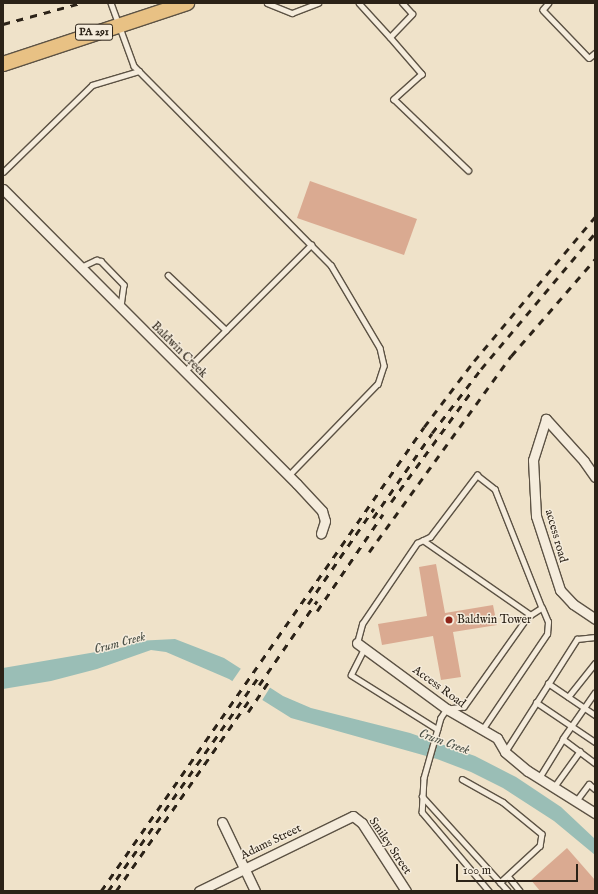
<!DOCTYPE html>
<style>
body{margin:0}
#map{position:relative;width:598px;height:894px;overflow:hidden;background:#efe2c9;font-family:"IM FELL English",serif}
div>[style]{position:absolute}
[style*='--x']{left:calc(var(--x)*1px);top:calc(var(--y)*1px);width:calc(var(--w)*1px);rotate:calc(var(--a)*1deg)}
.water>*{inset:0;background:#9abeb6}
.pier>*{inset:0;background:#efe2c9}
.building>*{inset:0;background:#daaa91}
.roads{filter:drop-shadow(1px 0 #5c5244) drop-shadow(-1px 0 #5c5244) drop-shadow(0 1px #5c5244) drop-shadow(0 -1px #5c5244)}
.service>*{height:4.5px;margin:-2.25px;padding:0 2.25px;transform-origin:2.25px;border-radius:2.25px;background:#f5ecdc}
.minor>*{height:9px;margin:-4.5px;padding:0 4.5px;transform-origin:4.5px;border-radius:4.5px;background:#f5ecdc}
.primary>*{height:14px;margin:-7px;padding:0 7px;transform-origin:7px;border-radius:7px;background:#e8c184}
.rail>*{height:2.5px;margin-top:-1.25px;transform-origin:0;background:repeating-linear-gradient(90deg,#2b2217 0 7px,transparent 0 14px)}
.dots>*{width:11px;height:11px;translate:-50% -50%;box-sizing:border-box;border:2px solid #f5ecdc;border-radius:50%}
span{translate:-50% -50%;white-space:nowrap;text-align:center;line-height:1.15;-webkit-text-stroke:3px #f5ecdc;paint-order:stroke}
.shield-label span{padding:1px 3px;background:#f5ecdc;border:1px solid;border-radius:3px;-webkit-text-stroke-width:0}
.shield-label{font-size:11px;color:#2b2217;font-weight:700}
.street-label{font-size:12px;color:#2b2217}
.poi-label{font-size:12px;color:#2b2217}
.left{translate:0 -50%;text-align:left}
.water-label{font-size:13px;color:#4c5147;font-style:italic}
.frame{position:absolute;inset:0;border:4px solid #2b2217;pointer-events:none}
.scale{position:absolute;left:456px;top:864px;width:122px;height:18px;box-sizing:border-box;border:2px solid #2b2217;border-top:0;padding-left:5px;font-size:12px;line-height:14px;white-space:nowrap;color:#2b2217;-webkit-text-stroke:3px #f5ecdc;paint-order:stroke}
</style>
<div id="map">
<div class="water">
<div style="clip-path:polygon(175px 639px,224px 658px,283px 696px,311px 708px,410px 733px,475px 756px,516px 777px,561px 807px,595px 839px,595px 855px,554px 821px,503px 788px,471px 772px,437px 759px,291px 718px,229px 679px,166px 652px,151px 650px,97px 669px,51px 681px,3px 689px,3px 668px,125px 647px,136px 641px)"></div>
</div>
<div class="pier">
<div style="clip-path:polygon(242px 667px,271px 686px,261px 702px,231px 683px)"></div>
</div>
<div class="building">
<div style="clip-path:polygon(310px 181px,417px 219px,404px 255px,297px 218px)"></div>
<div style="clip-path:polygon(436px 564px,445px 613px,493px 605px,497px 625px,453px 632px,461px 677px,441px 680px,433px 636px,382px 645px,378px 624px,427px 616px,419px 567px)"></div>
<div style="clip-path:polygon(567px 848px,595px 880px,595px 891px,540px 891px,531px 880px)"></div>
</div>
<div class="roads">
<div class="service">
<div style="--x:111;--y:3;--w:67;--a:69.9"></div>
<div style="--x:134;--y:66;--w:280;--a:45.3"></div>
<div style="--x:331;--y:265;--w:96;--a:59.4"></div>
<div style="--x:380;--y:348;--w:18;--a:77"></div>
<div style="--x:384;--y:366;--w:19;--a:108"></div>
<div style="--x:378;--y:384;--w:128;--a:134.1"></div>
<div style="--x:267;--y:3;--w:27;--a:22"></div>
<div style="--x:292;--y:13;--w:28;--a:-21"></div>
<div style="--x:359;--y:3;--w:46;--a:47.6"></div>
<div style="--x:390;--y:37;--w:32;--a:-46"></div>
<div style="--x:412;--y:14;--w:15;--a:-132"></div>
<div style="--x:549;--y:3;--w:9;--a:131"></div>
<div style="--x:543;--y:10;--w:66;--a:46.2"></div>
<div style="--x:589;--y:58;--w:8;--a:-40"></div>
<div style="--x:390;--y:37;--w:49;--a:49.1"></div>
<div style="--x:422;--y:74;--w:38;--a:138"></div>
<div style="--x:394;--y:99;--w:103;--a:43.8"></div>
<div style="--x:3;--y:172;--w:124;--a:-44.3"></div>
<div style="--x:92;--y:85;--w:49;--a:-16.6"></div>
<div style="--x:81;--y:267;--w:17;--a:-25"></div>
<div style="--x:96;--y:260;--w:5;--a:11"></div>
<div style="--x:101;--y:261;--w:33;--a:46"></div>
<div style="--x:124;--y:285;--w:21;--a:98"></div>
<div style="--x:168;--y:275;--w:80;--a:43.5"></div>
<div style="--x:184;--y:372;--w:180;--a:-45"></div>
<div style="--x:423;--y:540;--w:131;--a:34.8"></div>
<div style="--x:357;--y:643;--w:20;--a:-75"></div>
<div style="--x:362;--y:624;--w:98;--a:-55.8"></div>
<div style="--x:417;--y:543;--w:14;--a:-25"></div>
<div style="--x:430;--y:537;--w:78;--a:-52.8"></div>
<div style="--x:477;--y:475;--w:23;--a:38"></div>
<div style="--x:495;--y:489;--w:128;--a:68.4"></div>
<div style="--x:542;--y:608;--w:17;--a:147"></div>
<div style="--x:528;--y:617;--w:110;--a:125.4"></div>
<div style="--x:464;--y:707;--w:17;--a:173"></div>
<div style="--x:447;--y:709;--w:11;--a:124"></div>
<div style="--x:441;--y:718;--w:62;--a:105.8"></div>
<div style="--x:424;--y:778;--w:34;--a:93"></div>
<div style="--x:422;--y:812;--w:104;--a:49.7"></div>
<div style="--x:365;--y:648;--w:30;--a:117"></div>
<div style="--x:351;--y:675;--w:102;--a:32.1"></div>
<div style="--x:548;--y:683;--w:57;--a:34.2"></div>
<div style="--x:595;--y:693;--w:56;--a:124.8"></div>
<div style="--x:563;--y:739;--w:40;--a:37"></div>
<div style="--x:568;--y:697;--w:43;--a:-51.5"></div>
<div style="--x:536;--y:702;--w:71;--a:34.1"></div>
<div style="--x:482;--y:730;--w:116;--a:-55.9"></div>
<div style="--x:547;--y:634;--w:12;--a:-85"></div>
<div style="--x:548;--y:622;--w:15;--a:-113"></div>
<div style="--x:505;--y:752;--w:134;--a:-57.5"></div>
<div style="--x:577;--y:639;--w:18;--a:-6"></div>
<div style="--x:539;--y:778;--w:46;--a:-58.4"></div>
<div style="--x:462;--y:779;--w:47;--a:29.3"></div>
<div style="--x:503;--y:802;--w:50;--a:39.4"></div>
<div style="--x:542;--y:834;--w:12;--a:99"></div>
<div style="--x:540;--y:846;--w:54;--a:137.2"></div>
<div style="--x:554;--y:787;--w:44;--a:-54.2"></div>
<div style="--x:422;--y:796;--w:128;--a:47.8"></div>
<div style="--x:576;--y:801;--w:21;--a:-53"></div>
<div style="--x:589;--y:784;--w:8;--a:40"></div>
<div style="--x:508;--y:876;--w:19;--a:51"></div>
</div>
<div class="minor">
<div style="--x:3;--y:189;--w:416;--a:45.1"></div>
<div style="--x:297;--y:484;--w:37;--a:47"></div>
<div style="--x:322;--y:511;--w:10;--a:73"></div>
<div style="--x:325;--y:521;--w:13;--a:108"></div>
<div style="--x:595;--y:477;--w:19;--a:-125"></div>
<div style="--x:584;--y:461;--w:57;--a:-132.1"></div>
<div style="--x:546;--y:419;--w:43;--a:107.6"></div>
<div style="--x:533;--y:460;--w:56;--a:86.9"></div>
<div style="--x:536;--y:516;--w:78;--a:72"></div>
<div style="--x:560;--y:590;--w:19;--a:47"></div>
<div style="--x:573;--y:604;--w:27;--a:34"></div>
<div style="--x:357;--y:643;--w:112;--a:36.3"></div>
<div style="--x:447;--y:709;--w:58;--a:30.1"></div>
<div style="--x:497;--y:738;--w:16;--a:60"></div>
<div style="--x:505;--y:752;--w:30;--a:40"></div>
<div style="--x:528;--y:771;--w:79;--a:32.1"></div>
<div style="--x:222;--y:822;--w:76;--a:64.4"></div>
<div style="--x:199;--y:891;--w:171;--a:-26"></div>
<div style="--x:353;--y:816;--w:11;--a:38"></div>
<div style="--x:362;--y:823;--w:81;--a:57.1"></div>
</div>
<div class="primary">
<div style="--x:3;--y:64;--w:194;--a:-18.3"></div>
</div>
</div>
<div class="rail">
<div style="--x:3;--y:24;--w:81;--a:-15.1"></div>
<div style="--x:391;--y:502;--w:136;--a:-54"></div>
<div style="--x:373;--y:518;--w:103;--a:-55.2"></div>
<div style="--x:432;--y:433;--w:81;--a:-52.6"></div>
<div style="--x:481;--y:369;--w:177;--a:-50"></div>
<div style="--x:369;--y:552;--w:242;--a:-54.1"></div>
<div style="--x:511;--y:356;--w:128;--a:-49.1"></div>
<div style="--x:308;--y:604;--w:116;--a:-55.5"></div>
<div style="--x:317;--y:611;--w:117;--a:-55.8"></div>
<div style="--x:259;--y:685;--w:102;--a:-55.4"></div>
<div style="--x:248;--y:712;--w:36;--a:-56"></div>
<div style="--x:101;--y:891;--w:565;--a:-55.16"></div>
<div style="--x:424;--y:427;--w:83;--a:-52.9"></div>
<div style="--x:474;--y:361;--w:188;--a:-50"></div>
<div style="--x:108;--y:891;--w:264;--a:-54.9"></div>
<div style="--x:116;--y:891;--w:231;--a:-55.1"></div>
</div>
<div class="dots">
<div style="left:449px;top:620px;background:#8f2418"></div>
</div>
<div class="shield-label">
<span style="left:94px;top:32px">PA 291</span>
</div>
<div class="street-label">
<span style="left:179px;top:350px;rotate:45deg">Baldwin Creek</span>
<span style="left:556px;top:536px;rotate:74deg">access road</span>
<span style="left:439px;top:687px;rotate:36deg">Access Road</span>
<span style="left:271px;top:842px;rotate:-26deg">Adams Street</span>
<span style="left:390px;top:846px;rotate:56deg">Smiley Street</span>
</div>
<div class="poi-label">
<span class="left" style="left:457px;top:620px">Baldwin Tower</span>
</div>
<div class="water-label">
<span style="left:120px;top:644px;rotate:-15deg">Crum Creek</span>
<span style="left:444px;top:743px;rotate:20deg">Crum Creek</span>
</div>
<div class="frame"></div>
<div class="scale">100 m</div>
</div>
